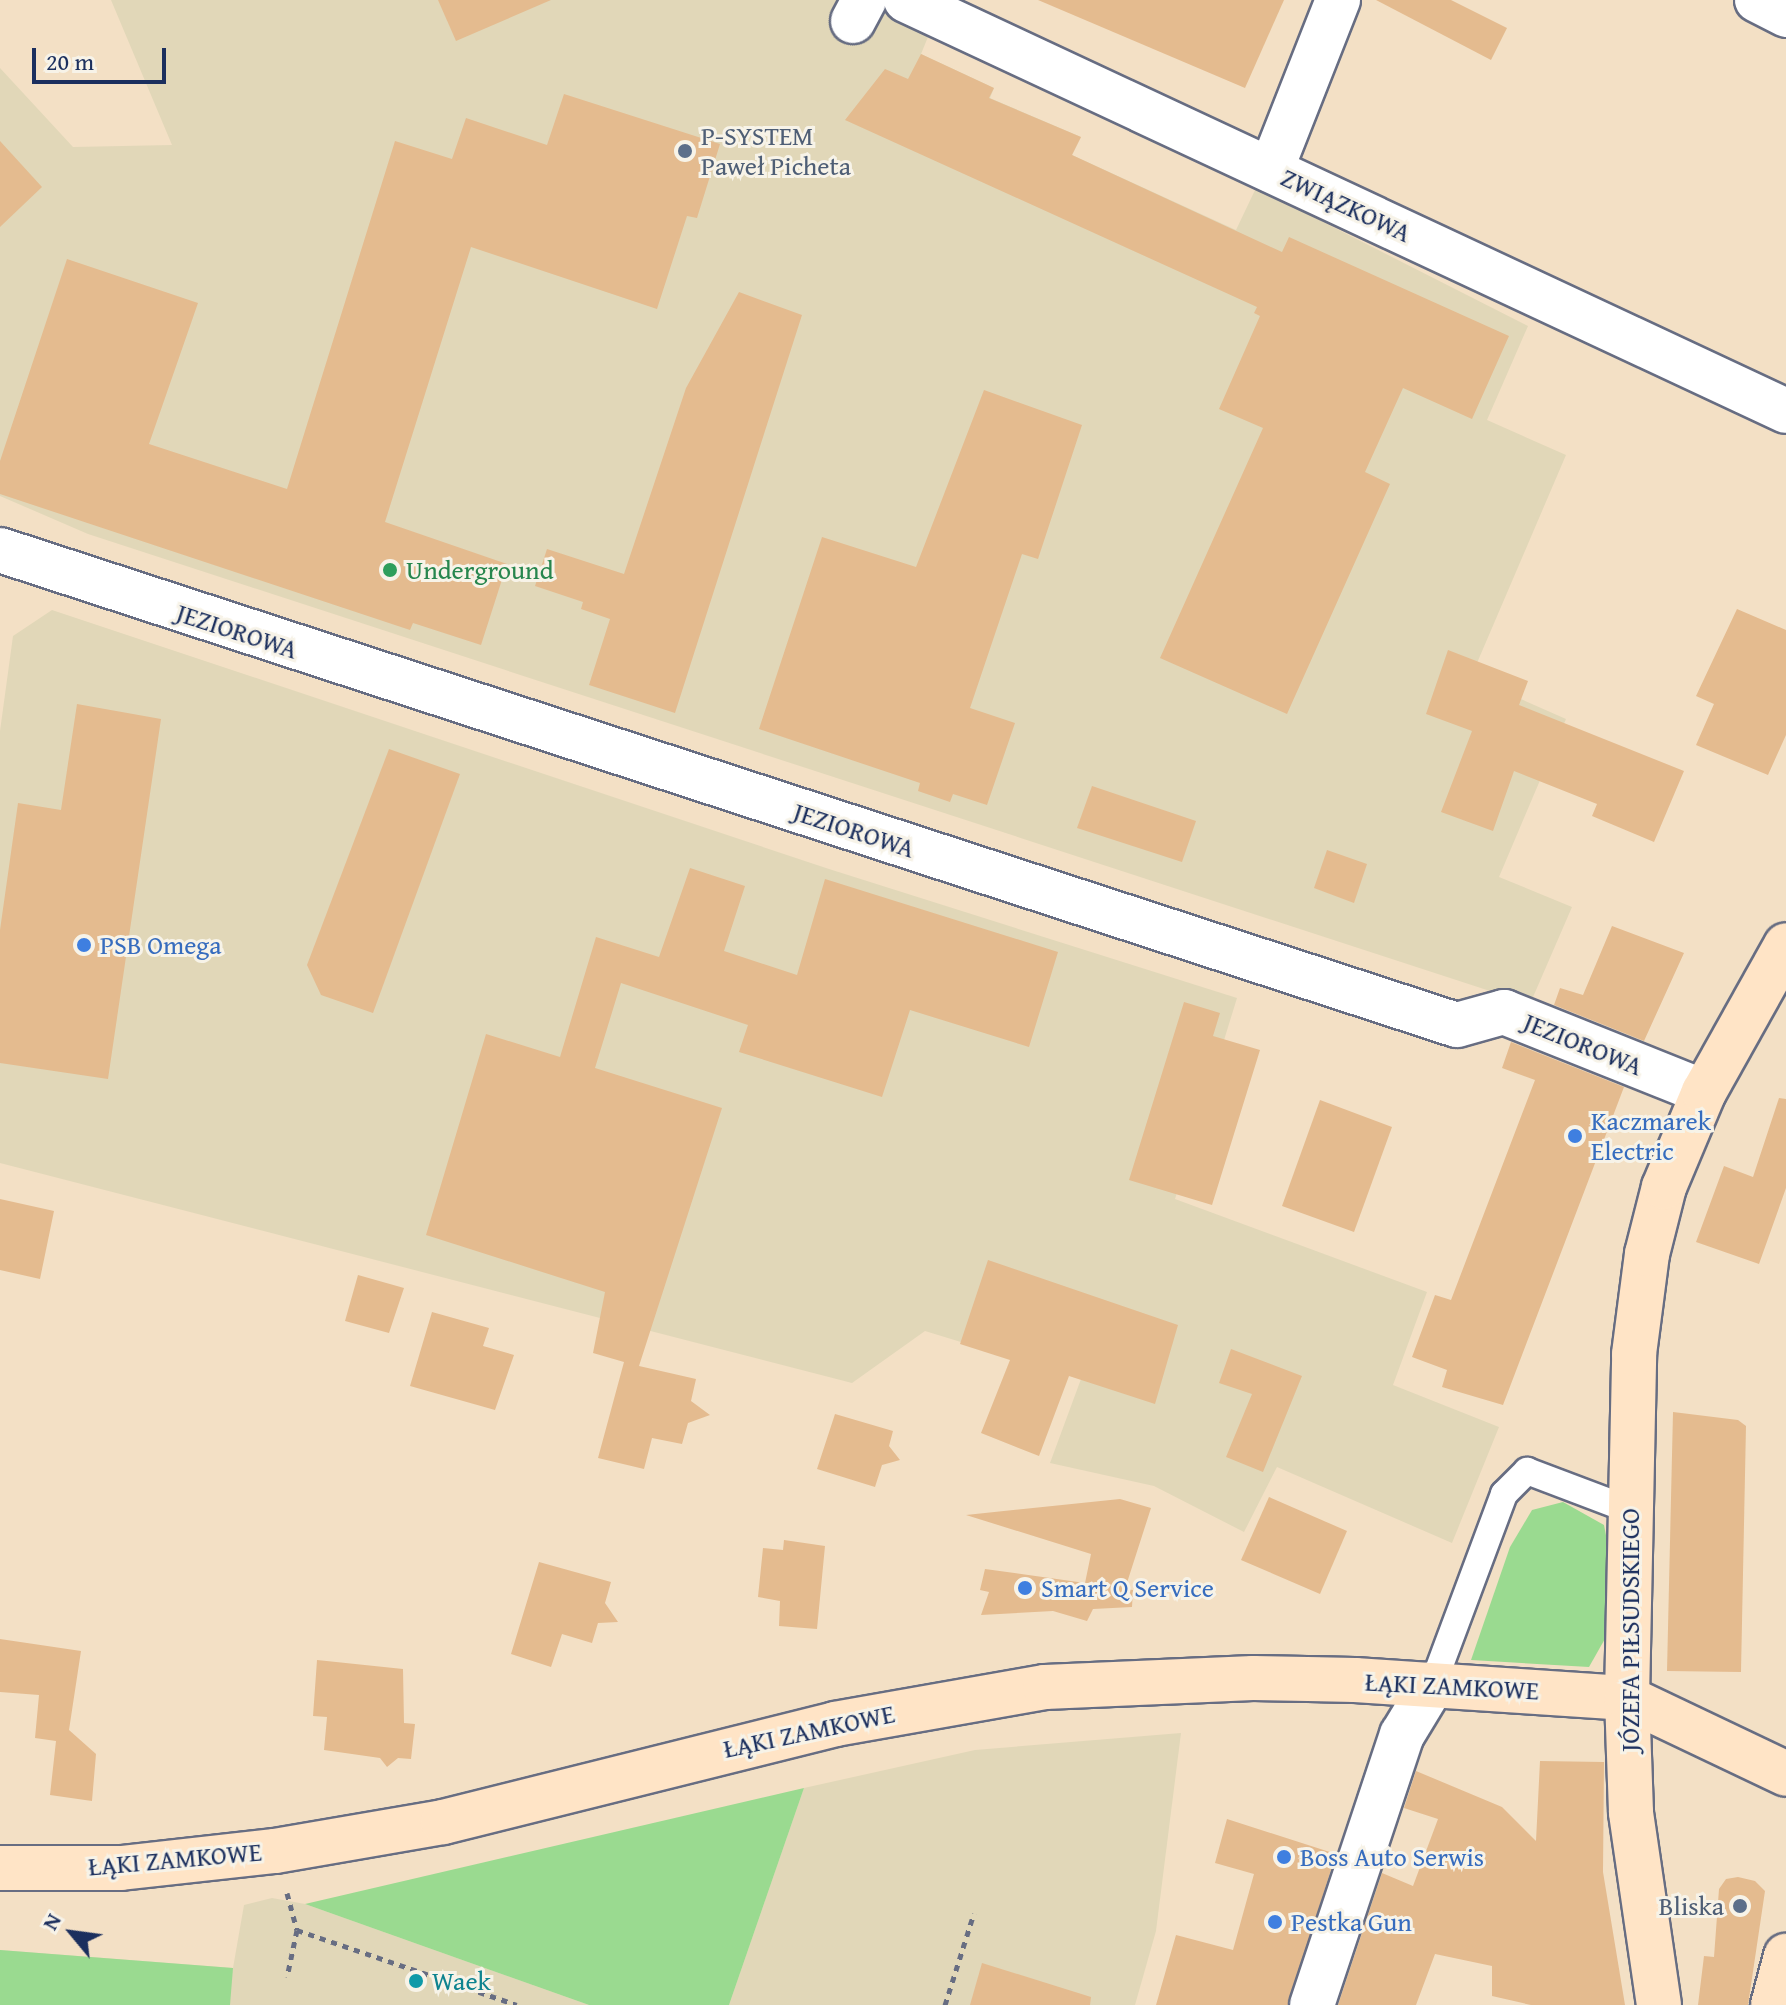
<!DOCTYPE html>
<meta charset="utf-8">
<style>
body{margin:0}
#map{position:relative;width:1786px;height:2005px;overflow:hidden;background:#f3e0c5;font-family:"Gentium Book Plus",serif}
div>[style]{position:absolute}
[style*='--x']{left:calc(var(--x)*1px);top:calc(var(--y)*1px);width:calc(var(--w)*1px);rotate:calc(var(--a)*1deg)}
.built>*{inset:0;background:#e1d7b8}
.green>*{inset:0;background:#9ada90}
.building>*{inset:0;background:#e4bb8f}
.path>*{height:5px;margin-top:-2.5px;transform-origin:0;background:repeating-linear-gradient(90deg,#676d82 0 6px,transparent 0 12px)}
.roads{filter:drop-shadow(2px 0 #676d82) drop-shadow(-2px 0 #676d82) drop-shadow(0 2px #676d82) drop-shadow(0 -2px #676d82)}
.lane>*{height:26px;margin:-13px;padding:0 13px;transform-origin:13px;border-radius:13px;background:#fff}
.street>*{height:44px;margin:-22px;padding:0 22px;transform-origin:22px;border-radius:22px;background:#fff}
.secondary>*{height:44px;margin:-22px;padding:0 22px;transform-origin:22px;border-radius:22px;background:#ffe4c6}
.dots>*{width:22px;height:22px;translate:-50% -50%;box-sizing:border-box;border:4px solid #f7f3e8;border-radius:50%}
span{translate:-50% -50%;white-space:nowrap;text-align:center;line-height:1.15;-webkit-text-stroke:6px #f7f3e8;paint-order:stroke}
.service-label{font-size:26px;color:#4e5e75}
.left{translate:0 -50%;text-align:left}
.right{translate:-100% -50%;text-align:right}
.street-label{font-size:26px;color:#1b2f5e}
.leisure-label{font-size:26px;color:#27864d}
.shop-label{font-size:26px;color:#366cbe}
.culture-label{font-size:26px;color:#0d838f}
.north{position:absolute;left:32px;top:1893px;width:80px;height:80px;-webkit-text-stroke:6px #f7f3e8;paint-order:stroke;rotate:299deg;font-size:22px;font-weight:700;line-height:32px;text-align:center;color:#1b2f5e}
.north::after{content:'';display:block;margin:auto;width:28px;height:36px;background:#1b2f5e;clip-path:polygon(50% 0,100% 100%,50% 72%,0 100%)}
.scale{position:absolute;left:32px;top:48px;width:134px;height:36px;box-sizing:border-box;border:4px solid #1b2f5e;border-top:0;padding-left:10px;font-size:24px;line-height:28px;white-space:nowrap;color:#1b2f5e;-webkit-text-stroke:6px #f7f3e8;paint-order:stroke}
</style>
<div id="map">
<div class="built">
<div style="clip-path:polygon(111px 0,943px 0,921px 54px,994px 88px,990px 98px,1081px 137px,1072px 155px,1236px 230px,1256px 188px,1528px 326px,1487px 420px,1566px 455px,1471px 677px,1566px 719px,1499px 877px,1572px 907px,1530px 1004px,88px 534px,0 496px,0 68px,73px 147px,172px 145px)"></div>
<div style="clip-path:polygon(52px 610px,829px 869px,1237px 998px,1175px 1199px,1427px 1292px,1393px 1385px,1499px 1427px,1452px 1543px,1277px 1467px,1244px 1532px,1154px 1486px,1050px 1463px,1081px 1379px,925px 1331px,852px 1383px,0 1163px,0 731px,13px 636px)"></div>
<div style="clip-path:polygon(1181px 1733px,1156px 1931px,1135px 2005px,729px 2005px,804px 1788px,975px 1750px)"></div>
<div style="clip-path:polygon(272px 1898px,305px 1904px,589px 2005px,0 2005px,0 1950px,233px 1968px,244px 1905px)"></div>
</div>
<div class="green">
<div style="clip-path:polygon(1563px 1502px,1604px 1525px,1615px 1582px,1606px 1637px,1589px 1667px,1471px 1660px,1510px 1547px,1532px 1510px)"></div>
<div style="clip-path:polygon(804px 1788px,729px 2005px,589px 2005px,305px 1904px)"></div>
<div style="clip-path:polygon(0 1950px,233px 1968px,230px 2005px,0 2005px)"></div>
</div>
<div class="building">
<div style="clip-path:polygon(438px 0,551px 0,456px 41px)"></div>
<div style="clip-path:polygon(1038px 0,1284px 0,1245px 88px)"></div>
<div style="clip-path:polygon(1376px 0,1451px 0,1507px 28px,1491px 60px)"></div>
<div style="clip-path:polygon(921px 54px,994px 88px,989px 98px,1081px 137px,1072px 155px,1282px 252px,1289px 237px,1509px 336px,1472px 419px,1403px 388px,1365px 472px,1390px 484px,1287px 714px,1160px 658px,1263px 428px,1219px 409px,1260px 316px,1254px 313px,1257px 307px,845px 120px,885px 69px,908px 79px)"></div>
<div style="clip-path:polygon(564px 94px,720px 144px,697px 218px,687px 216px,657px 309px,471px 247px,385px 522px,507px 564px,481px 645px,413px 623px,410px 630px,0 494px,0 461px,67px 259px,198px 303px,149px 444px,287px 489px,395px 141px,452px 159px,466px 118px,547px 145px)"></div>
<div style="clip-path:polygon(0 141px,42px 187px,0 227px)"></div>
<div style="clip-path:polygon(739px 292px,802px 315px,675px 713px,589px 685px,610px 619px,581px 609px,583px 602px,535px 586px,547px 549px,624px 574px,686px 388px)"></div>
<div style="clip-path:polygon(984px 390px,1082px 425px,1038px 559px,1022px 554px,970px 708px,1015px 723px,987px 805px,953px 794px,950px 802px,918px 791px,920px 783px,759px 729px,822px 537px,916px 567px)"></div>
<div style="clip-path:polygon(1737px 609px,1786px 630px,1786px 735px,1768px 775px,1696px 745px,1714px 704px,1696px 696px)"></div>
<div style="clip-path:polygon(1448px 650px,1528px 681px,1519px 705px,1684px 771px,1654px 842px,1592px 816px,1597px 804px,1514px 771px,1493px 831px,1441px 812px,1472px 731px,1426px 714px)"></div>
<div style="clip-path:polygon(77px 704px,161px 719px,108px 1079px,0 1063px,0 930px,18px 803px,61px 810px)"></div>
<div style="clip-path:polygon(389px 749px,460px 774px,373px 1013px,321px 995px,307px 965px)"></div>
<div style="clip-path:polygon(1092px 786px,1196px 821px,1182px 862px,1077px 828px)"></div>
<div style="clip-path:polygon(1327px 850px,1367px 864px,1354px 903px,1314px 888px)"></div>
<div style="clip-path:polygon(690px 868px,745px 886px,724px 951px,797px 975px,825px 879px,1058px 952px,1029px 1047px,910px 1010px,882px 1097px,739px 1052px,748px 1025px,621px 983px,595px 1068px,722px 1108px,639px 1366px,696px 1379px,691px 1401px,710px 1415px,688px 1423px,682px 1444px,652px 1438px,644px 1469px,598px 1458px,624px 1362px,593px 1353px,605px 1292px,426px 1235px,486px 1034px,560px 1057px,596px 937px,659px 957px)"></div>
<div style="clip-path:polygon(1612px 926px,1684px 953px,1644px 1041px,1554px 1005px,1560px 988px,1583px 995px)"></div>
<div style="clip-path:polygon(1184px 1002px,1220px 1013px,1213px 1036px,1260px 1050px,1212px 1205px,1129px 1180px)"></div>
<div style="clip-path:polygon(1511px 1042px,1624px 1087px,1503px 1405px,1442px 1387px,1447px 1370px,1412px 1357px,1435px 1295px,1451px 1300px,1535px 1080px,1502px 1068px)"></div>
<div style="clip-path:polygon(1779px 1098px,1786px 1099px,1786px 1188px,1759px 1264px,1696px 1242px,1724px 1166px,1753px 1177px)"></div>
<div style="clip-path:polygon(1320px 1100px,1392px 1127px,1354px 1232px,1282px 1206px)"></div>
<div style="clip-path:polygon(0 1199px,54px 1211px,40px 1279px,0 1270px)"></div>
<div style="clip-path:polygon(988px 1260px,1178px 1325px,1155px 1404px,1069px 1376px,1039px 1456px,981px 1433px,1010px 1360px,960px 1344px)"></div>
<div style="clip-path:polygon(358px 1275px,404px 1288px,389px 1333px,345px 1321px)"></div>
<div style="clip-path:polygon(432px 1312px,489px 1328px,483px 1346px,514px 1355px,495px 1410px,410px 1386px)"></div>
<div style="clip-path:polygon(1231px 1349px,1302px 1376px,1263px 1472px,1226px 1457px,1252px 1394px,1219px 1383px)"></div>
<div style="clip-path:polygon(1673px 1412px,1738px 1420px,1746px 1426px,1741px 1672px,1667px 1671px)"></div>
<div style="clip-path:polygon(835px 1414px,893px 1431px,889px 1446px,900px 1460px,882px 1465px,875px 1487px,817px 1469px)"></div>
<div style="clip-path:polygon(1269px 1497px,1347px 1531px,1320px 1594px,1241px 1560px)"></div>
<div style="clip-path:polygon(1120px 1499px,1151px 1508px,1125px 1589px,1133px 1590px,1132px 1607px,1093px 1609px,1087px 1621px,1053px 1611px,981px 1615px,989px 1592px,980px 1590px,985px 1569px,1085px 1583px,1091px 1554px,966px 1515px)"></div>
<div style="clip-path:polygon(784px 1540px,825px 1546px,817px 1629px,779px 1626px,780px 1601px,758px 1597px,763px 1548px,783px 1550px)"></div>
<div style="clip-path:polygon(539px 1562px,611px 1582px,605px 1603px,618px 1622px,598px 1623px,592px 1643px,562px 1634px,551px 1667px,511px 1654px)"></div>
<div style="clip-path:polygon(0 1639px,81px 1651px,69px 1730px,96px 1754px,92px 1801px,50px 1795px,56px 1741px,35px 1738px,39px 1695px,0 1692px)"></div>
<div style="clip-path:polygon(317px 1660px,403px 1669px,404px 1723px,415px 1724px,411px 1759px,398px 1758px,387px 1767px,380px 1758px,324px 1750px,327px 1717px,313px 1716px)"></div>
<div style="clip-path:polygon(1540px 1761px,1604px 1762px,1603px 1872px,1625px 2005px,1531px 2005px,1492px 1996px,1492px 1966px,1435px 1954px,1416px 2005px,1338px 2005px,1382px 1873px,1413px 1886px,1438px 1819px,1404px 1808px,1416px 1771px,1502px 1807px,1536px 1841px)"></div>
<div style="clip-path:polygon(1227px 1819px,1336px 1854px,1288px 2005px,1156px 2005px,1176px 1935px,1233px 1950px,1254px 1874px,1215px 1863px)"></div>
<div style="clip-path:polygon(1738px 1877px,1755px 1881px,1765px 1891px,1748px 2005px,1698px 2005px,1704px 1956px,1714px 1957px,1719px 1889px,1726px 1879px)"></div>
<div style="clip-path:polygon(982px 1963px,1091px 1997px,1090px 2005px,970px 2005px)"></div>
</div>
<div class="path">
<div style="--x:287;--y:1893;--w:38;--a:75"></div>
<div style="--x:297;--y:1930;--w:48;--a:102"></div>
<div style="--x:297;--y:1930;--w:232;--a:18.8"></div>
<div style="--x:945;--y:2005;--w:96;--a:-72.5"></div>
</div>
<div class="roads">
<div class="lane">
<div style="--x:1433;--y:1684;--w:203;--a:-69.5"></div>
<div style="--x:1504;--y:1494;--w:33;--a:-45"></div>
<div style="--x:1527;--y:1471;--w:110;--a:20.7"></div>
</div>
<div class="street">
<div style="--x:906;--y:0;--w:971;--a:25.03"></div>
<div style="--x:1757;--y:0;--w:33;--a:27"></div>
<div style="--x:853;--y:21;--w:24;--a:-62"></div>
<div style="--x:1271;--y:170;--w:183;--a:-68.5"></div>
<div style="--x:0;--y:550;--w:1532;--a:18.06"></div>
<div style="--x:1457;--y:1025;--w:49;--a:-15.5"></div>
<div style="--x:1504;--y:1012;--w:215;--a:21.8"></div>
<div style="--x:1312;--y:2005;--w:285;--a:-71.6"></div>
<div style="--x:1402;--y:1735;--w:60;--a:-58.7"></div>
</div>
<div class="secondary">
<div style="--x:0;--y:1868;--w:121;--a:0"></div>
<div style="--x:121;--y:1868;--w:155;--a:-6.3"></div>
<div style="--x:275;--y:1851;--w:170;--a:-9.8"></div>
<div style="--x:443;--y:1822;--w:404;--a:-14"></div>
<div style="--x:835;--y:1724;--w:213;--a:-10"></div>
<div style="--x:1045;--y:1687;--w:208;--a:-2.5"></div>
<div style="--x:1253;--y:1678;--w:102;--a:1.1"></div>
<div style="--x:1355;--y:1680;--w:273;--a:3.8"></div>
<div style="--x:1627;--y:1698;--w:176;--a:25.5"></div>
<div style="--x:1659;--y:2005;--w:195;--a:-98.3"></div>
<div style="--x:1631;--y:1812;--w:114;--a:-92"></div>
<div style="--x:1627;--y:1698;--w:344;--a:-88.8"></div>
<div style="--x:1634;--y:1354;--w:101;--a:-82.6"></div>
<div style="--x:1647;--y:1254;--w:69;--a:-75.8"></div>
<div style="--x:1664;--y:1187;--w:103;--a:-67.2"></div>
<div style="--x:1704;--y:1092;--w:168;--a:-60.8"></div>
<div style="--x:1773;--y:2005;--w:51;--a:-75.1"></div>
</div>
</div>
<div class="dots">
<div style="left:685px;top:151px;background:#5c6f8a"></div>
<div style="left:390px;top:570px;background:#2e9e5b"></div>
<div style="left:84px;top:945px;background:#3f7fe0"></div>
<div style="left:1575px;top:1136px;background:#3f7fe0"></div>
<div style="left:1025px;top:1588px;background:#3f7fe0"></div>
<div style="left:1284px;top:1857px;background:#3f7fe0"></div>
<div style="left:1740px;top:1906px;background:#5c6f8a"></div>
<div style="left:1275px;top:1922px;background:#3f7fe0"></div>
<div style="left:416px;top:1981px;background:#0f9aa8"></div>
</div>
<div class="service-label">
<span class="left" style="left:701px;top:151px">P-SYSTEM<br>Paweł Picheta</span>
<span class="right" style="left:1724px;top:1906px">Bliska</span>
</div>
<div class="street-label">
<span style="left:1346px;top:205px;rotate:25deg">ZWIĄZKOWA</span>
<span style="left:237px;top:631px;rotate:18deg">JEZIOROWA</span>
<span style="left:854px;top:830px;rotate:18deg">JEZIOROWA</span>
<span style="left:1583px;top:1044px;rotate:22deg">JEZIOROWA</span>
<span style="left:1630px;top:1630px;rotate:-90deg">JÓZEFA PIŁSUDSKIEGO</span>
<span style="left:1452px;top:1686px;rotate:3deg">ŁĄKI ZAMKOWE</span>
<span style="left:809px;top:1731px;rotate:-12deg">ŁĄKI ZAMKOWE</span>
<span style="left:175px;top:1859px;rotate:-5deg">ŁĄKI ZAMKOWE</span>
</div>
<div class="leisure-label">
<span class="left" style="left:406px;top:570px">Underground</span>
</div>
<div class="shop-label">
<span class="left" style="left:100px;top:945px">PSB Omega</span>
<span class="left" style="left:1591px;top:1136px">Kaczmarek<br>Electric</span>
<span class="left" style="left:1041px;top:1588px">Smart Q Service</span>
<span class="left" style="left:1300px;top:1857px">Boss Auto Serwis</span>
<span class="left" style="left:1291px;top:1922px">Pestka Gun</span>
</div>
<div class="culture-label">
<span class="left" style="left:432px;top:1981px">Waek</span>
</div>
<div class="north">N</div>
<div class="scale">20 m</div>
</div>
